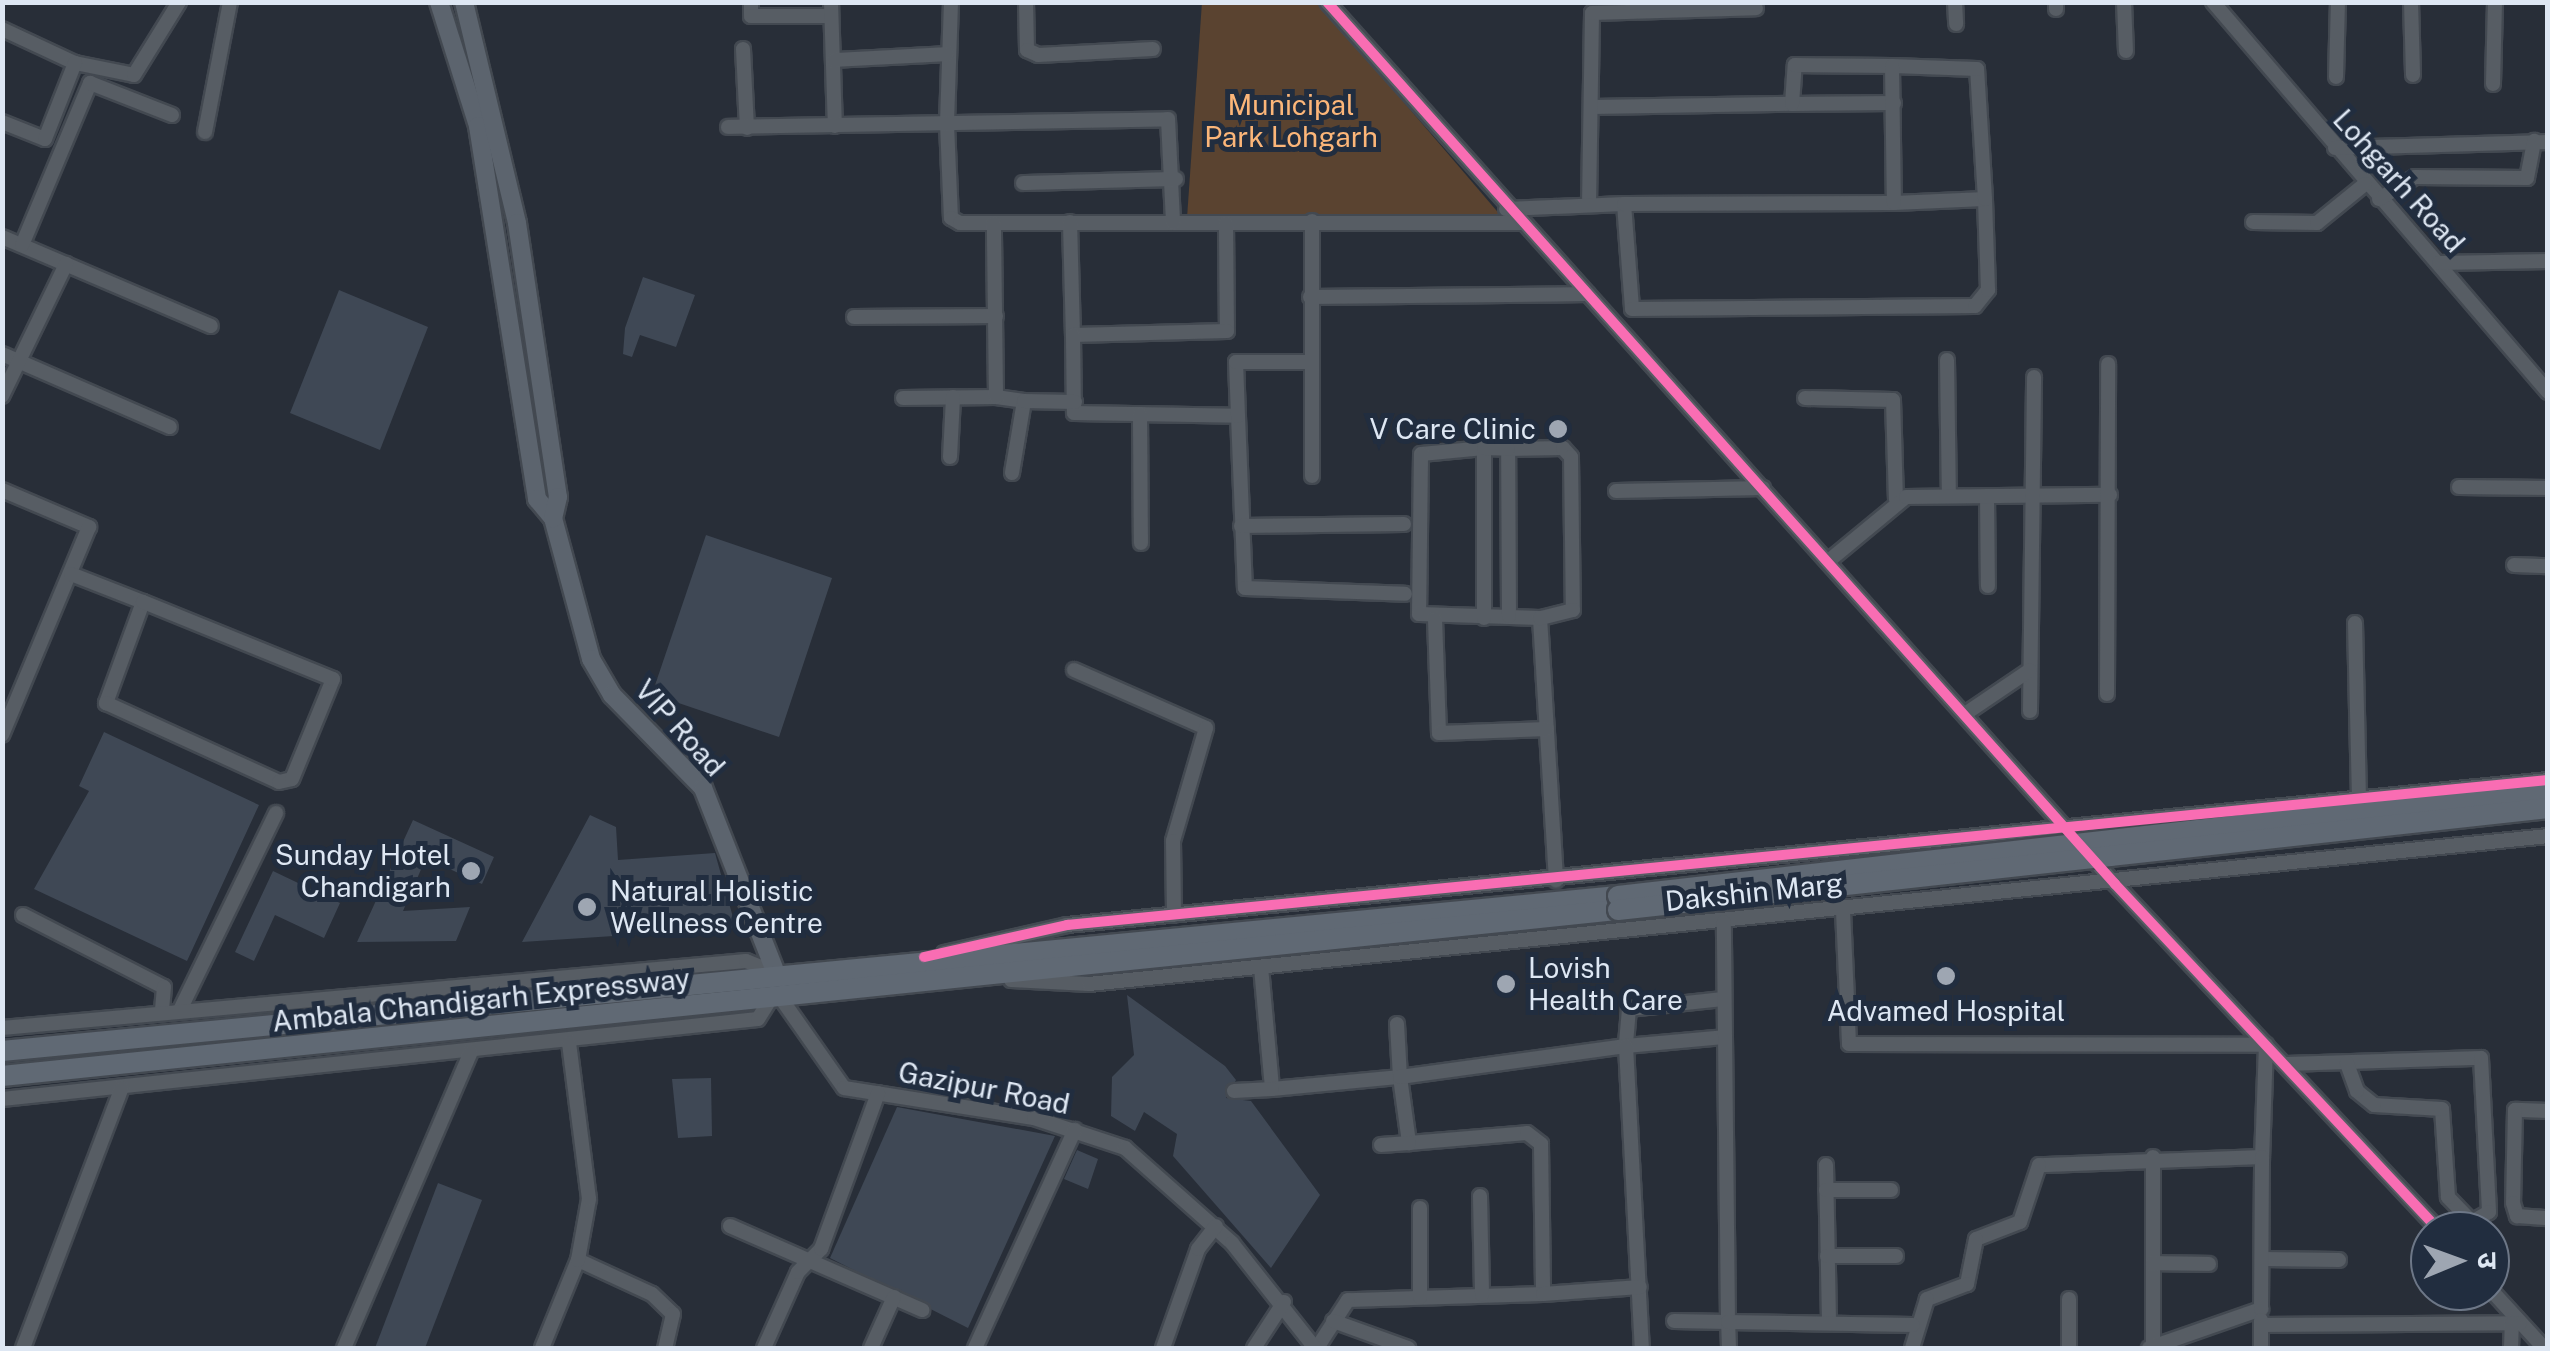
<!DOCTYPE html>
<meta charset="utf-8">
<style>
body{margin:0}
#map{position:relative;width:2550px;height:1351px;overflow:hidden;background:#282e38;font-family:"Public Sans","Noto Sans Devanagari",sans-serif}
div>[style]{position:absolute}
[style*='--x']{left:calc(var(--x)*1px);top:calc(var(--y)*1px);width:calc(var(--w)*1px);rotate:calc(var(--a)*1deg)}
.green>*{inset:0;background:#5a4330}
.building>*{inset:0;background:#3f4855}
.roads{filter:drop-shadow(2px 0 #434951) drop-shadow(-2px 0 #434951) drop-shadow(0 2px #434951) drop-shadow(0 -2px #434951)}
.minor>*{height:14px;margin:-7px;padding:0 7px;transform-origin:7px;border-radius:7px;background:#575d64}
.major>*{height:18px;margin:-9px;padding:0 9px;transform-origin:9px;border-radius:9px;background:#5c646e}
.highway>*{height:20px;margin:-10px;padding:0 10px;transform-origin:10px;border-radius:10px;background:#606974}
.bridges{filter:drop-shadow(2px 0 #434951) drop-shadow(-2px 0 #434951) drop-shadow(0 2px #434951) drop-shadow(0 -2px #434951)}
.highway-bridge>*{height:20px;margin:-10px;padding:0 10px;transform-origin:10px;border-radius:10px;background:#606974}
.cycleway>*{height:10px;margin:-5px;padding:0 5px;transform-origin:5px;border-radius:5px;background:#f96db3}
.dots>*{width:28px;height:28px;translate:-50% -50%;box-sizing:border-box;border:5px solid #212d3f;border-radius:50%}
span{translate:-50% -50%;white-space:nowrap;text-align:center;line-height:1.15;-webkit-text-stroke:10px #212d3f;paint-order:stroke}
.park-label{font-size:28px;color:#fcb679}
.street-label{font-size:28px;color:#dee7f3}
.poi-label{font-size:28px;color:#dee7f3}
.right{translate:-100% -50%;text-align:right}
.left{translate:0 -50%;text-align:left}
.frame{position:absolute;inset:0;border:5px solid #dee7f3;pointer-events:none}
.north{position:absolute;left:2410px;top:1211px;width:100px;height:100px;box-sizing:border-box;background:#212d3f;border:2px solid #6d7787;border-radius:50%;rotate:89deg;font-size:28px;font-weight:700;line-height:40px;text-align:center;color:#dee7f3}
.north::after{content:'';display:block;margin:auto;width:35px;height:45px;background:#9ea6b2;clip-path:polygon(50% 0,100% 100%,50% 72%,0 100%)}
</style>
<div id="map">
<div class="green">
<div style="clip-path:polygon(1202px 2px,1319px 3px,1502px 217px,1187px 218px)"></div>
</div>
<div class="building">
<div style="clip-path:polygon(643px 277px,695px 295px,676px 347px,640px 335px,632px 357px,623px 354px,625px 328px)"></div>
<div style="clip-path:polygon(339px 290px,428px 327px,380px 450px,290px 413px)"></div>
<div style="clip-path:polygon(706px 535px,832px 578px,779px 737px,652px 694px)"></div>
<div style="clip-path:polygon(104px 732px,259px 805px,187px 961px,34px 889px,89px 791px,79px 786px)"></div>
<div style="clip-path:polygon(590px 815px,616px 827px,618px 860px,715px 853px,736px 928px,522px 942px)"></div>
<div style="clip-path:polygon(413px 820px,494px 857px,482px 884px,426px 858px,403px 911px,470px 907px,456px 941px,357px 942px)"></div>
<div style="clip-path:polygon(273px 871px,340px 903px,324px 938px,275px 915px,254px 961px,235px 952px)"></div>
<div style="clip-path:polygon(1127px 995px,1225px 1066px,1236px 1080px,1226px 1098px,1251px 1101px,1320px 1195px,1271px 1268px,1173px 1156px,1177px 1134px,1144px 1112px,1135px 1131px,1111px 1116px,1112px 1077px,1134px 1055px)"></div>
<div style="clip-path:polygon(711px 1078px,712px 1136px,678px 1138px,672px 1079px)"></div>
<div style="clip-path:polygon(897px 1107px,1055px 1136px,968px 1328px,830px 1258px)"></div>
<div style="clip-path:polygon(1077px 1150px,1098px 1159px,1088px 1189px,1064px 1179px)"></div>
<div style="clip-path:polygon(438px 1183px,482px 1200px,425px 1348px,375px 1348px)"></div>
</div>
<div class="roads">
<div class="minor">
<div style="--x:751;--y:2;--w:14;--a:90"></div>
<div style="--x:751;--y:16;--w:79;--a:0"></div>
<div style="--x:831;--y:2;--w:124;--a:88.2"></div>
<div style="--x:951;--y:2;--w:122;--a:91.9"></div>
<div style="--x:947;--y:124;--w:94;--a:87.6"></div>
<div style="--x:951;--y:218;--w:10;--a:29"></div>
<div style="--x:960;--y:223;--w:560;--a:0"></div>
<div style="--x:1026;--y:2;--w:48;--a:88.8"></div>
<div style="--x:1027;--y:50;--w:12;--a:24"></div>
<div style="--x:1038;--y:55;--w:115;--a:-3"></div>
<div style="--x:1327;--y:2;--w:1183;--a:48.22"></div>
<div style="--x:2115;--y:884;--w:475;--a:46.9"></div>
<div style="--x:1955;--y:2;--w:22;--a:87"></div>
<div style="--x:2056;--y:2;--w:7;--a:90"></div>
<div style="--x:2124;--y:2;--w:49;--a:87.7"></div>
<div style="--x:2213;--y:2;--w:514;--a:49.34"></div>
<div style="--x:2411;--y:2;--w:73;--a:88.4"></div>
<div style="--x:2;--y:29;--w:81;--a:25"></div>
<div style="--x:75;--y:63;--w:60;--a:11.5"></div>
<div style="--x:134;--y:75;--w:86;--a:-58.3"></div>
<div style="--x:743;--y:49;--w:79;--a:87.1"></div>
<div style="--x:834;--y:60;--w:113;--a:-3"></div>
<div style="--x:2336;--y:77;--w:75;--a:-88.5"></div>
<div style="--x:2493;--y:84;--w:82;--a:-88.6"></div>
<div style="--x:1792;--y:104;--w:102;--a:-0.6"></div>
<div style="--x:1592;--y:107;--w:200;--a:-0.9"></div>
<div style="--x:1792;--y:104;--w:39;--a:-86"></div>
<div style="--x:1795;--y:65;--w:97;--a:0.6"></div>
<div style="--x:2;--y:122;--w:46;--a:21.6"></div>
<div style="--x:45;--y:139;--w:82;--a:-68.5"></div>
<div style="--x:728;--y:127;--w:440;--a:-1"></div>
<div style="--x:1168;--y:119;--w:104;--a:87.2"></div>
<div style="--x:205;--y:132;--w:132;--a:-79.1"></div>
<div style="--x:2335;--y:148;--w:213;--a:-1.6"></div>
<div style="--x:1023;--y:183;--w:153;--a:-1.5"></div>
<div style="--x:2379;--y:199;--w:42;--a:-31.4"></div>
<div style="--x:2415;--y:177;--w:112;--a:0.5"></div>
<div style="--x:2527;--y:178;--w:38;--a:-79"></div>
<div style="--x:1624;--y:204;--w:105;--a:85.6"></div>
<div style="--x:1632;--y:309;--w:343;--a:-0.5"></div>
<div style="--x:1975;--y:306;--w:21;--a:-51"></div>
<div style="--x:1988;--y:290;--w:91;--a:-91.9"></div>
<div style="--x:1589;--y:205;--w:192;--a:-89.1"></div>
<div style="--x:1592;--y:13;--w:164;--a:-1.7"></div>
<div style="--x:1506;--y:209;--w:118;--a:-2.4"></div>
<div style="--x:1624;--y:204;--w:270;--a:-0.2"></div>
<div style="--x:1894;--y:203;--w:91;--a:-2.5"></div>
<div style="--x:1985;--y:199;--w:130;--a:-93.5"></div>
<div style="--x:1977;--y:69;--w:85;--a:-178"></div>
<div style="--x:1892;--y:66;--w:137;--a:89.2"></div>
<div style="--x:1070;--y:222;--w:113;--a:88.5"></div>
<div style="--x:2253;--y:222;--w:64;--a:0.9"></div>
<div style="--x:2317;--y:223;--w:62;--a:-39.1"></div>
<div style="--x:1226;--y:223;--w:108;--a:89.5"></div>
<div style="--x:1227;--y:331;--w:154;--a:178.5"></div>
<div style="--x:1073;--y:335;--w:78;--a:89.3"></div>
<div style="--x:1074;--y:413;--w:164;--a:1"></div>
<div style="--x:1238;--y:416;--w:172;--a:87.7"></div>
<div style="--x:1245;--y:588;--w:160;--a:2.1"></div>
<div style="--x:2;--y:237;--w:227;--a:23.1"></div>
<div style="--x:22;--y:245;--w:176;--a:-67.2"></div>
<div style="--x:90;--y:83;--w:88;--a:21.3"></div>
<div style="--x:2439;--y:263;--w:109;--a:-1.1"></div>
<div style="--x:1310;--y:297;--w:278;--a:-0.6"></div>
<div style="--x:854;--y:317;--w:142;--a:-0.4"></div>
<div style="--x:2;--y:354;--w:183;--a:23.5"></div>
<div style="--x:1947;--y:360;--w:136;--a:89.2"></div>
<div style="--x:2;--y:396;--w:147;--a:-64.1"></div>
<div style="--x:996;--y:397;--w:28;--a:8"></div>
<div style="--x:1024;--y:401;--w:73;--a:99.5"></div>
<div style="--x:903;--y:398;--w:93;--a:-0.6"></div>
<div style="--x:996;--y:397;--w:174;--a:-90.7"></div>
<div style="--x:1805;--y:398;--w:88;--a:1.3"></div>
<div style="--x:1893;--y:400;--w:99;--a:88.3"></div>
<div style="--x:1024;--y:401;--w:51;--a:1.1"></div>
<div style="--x:1140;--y:414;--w:129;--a:89.6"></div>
<div style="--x:1238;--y:416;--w:54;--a:-92.1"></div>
<div style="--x:1236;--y:362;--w:75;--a:0"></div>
<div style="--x:1484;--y:448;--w:63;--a:174.6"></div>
<div style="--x:1421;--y:454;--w:160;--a:90.7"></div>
<div style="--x:1419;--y:614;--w:121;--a:1.9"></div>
<div style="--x:1540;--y:618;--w:263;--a:86.5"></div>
<div style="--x:950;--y:457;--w:60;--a:-87.1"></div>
<div style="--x:1312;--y:476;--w:255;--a:-90"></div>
<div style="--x:2459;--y:487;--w:89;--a:0.6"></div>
<div style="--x:2;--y:490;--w:95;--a:23"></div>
<div style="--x:89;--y:527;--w:225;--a:112.7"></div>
<div style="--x:1616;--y:491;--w:147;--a:-1.2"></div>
<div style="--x:1987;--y:496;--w:90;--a:89.4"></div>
<div style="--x:1241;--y:526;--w:163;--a:-0.7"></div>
<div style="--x:1831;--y:559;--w:97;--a:-39.6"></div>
<div style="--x:1906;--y:497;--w:204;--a:-0.6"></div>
<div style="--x:2514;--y:565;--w:34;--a:2"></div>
<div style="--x:71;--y:574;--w:77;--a:21.3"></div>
<div style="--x:143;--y:602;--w:108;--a:110.1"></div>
<div style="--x:106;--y:703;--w:190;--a:24.5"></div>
<div style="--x:279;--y:782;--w:13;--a:-13"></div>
<div style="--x:292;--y:779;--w:108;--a:-67.7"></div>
<div style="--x:333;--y:679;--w:205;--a:-157.9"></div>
<div style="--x:1509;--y:616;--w:167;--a:-90.3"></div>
<div style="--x:1508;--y:449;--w:55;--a:-1"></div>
<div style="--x:1563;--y:448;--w:12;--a:48"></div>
<div style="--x:1571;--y:457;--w:153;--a:89.3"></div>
<div style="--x:1573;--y:610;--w:34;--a:166"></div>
<div style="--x:1484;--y:618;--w:170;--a:-90"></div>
<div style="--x:1484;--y:448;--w:24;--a:2"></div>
<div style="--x:1435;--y:619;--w:114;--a:88"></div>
<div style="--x:1439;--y:733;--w:108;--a:-2.1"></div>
<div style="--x:2355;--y:623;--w:177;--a:88.7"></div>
<div style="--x:1074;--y:670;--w:144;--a:23.7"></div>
<div style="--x:1206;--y:728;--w:118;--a:106.3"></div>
<div style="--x:1173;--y:841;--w:74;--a:89.2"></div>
<div style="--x:2107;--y:694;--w:330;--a:-89.8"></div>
<div style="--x:2030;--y:711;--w:334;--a:-89.3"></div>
<div style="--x:1965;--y:714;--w:78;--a:-34.1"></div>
<div style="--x:1843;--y:911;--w:133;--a:87.4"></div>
<div style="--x:1849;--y:1044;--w:417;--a:0.1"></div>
<div style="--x:2266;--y:1045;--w:112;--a:92"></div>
<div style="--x:2262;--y:1157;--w:223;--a:177.9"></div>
<div style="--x:2039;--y:1165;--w:60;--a:108.4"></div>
<div style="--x:2020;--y:1222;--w:47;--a:158.9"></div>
<div style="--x:1976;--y:1239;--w:46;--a:101.3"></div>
<div style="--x:1967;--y:1284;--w:43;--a:159.4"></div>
<div style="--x:1927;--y:1299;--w:51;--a:107"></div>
<div style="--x:23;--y:915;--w:158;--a:27.1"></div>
<div style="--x:164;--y:987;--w:24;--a:95"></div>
<div style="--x:944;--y:953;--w:126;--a:-12.8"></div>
<div style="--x:1067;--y:925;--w:1488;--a:-5.59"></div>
<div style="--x:1261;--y:967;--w:122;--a:84.8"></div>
<div style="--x:1272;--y:1089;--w:129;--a:-5.4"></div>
<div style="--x:1400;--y:1077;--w:67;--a:82.2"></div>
<div style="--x:1409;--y:1143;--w:118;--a:-4.8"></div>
<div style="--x:1527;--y:1133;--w:18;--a:38"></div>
<div style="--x:1541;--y:1144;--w:150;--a:89.2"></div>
<div style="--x:1543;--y:1294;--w:195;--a:178.2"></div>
<div style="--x:1348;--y:1300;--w:57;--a:122.9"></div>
<div style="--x:1011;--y:980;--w:78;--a:2.9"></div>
<div style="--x:1089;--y:984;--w:1466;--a:-5.79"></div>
<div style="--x:780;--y:997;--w:111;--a:54.9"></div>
<div style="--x:844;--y:1088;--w:192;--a:9"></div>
<div style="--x:1034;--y:1118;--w:96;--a:18.2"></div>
<div style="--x:1125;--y:1148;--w:143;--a:41.6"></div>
<div style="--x:1232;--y:1243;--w:134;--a:51.7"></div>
<div style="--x:1723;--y:999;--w:95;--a:173.9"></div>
<div style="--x:1629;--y:1009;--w:37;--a:95"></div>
<div style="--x:1626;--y:1046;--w:98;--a:-5.2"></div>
<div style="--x:181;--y:1008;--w:217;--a:-64"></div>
<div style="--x:1397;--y:1024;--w:53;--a:86.8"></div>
<div style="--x:1400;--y:1077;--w:228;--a:-7.8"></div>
<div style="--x:1626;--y:1046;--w:302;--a:87"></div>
<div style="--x:2;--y:1028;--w:747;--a:-5.15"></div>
<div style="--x:746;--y:961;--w:32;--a:22"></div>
<div style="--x:2286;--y:1064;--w:195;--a:-1.8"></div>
<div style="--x:2481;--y:1058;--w:154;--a:87"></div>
<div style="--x:2489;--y:1212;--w:20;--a:150"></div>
<div style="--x:2472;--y:1222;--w:35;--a:-134"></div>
<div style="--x:2448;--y:1197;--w:88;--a:-93.9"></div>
<div style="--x:2442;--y:1109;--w:68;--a:-176.6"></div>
<div style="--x:2374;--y:1105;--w:22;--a:-141"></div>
<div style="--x:2357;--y:1091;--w:30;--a:-110"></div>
<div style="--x:1234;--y:1091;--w:38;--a:-3"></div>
<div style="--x:2;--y:1099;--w:760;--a:-6.04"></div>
<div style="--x:758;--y:1019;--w:25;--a:-58"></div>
<div style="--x:2548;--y:1111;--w:33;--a:-178"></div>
<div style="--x:2515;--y:1110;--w:93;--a:91.2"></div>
<div style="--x:2513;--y:1203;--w:14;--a:73"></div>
<div style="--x:2517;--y:1216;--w:31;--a:4"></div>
<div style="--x:1381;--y:1145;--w:28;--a:-4"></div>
<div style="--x:2153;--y:1157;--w:190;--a:90"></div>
<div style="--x:1826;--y:1165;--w:157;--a:88.9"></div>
<div style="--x:1826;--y:1190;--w:65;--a:0"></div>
<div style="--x:1480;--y:1196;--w:99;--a:88.8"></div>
<div style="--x:1420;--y:1208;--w:89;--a:90"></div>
<div style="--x:730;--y:1226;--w:210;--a:23.6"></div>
<div style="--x:1827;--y:1256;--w:69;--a:0"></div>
<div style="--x:2263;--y:1259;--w:76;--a:0.8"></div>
<div style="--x:578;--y:1260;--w:81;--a:24.7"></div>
<div style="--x:652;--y:1294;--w:29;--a:44"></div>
<div style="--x:673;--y:1314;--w:35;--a:103"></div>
<div style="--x:2153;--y:1263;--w:56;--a:1"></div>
<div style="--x:2490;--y:1289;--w:80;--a:47.5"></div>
<div style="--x:1543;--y:1294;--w:97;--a:-4.1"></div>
<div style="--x:2069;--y:1299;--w:49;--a:90"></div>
<div style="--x:1333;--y:1321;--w:80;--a:19.8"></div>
<div style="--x:1674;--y:1321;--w:54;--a:1.1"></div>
<div style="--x:1728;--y:1322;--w:400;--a:-90.6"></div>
<div style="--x:2261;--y:1325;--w:259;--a:-0.4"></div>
<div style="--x:23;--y:1348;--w:278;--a:-69.2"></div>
<div style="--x:344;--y:1348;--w:322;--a:-66.8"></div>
<div style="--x:542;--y:1348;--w:95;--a:-67.8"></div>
<div style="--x:578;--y:1260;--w:62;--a:-79.8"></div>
<div style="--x:589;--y:1199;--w:157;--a:-97.3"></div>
<div style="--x:764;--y:1348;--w:83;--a:-65.9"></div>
<div style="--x:798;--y:1272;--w:33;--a:-45"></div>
<div style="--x:821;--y:1249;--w:166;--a:-69.9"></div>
<div style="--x:871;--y:1348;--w:56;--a:-65.7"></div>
<div style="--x:975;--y:1348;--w:240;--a:-65.4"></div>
<div style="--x:1163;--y:1348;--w:105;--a:-70.5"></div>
<div style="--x:1198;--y:1249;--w:29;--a:-52"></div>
<div style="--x:1254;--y:1348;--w:55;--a:-56.9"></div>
<div style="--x:1729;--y:1348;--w:26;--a:-92"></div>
<div style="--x:1728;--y:1322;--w:185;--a:0.9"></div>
<div style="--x:2149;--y:1348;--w:119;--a:-19.2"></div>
<div style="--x:2261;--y:1309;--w:152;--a:-89.6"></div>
<div style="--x:2261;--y:1348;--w:28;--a:-90"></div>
<div style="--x:2511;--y:1348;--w:25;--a:-88"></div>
</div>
<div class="major">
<div style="--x:439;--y:2;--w:130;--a:72.5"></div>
<div style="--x:478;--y:126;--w:378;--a:81"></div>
<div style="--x:537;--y:499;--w:25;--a:50"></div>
<div style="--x:553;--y:518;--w:146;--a:74.9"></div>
<div style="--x:591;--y:659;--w:42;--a:59.7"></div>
<div style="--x:612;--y:695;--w:130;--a:45.6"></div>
<div style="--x:703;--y:788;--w:199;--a:68.5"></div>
<div style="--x:464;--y:2;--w:227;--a:76.5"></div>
<div style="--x:517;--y:223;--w:277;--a:81.5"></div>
<div style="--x:558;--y:497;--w:22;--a:103"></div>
</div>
<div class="highway">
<div style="--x:2;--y:1051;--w:1623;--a:-5.48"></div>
<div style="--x:2;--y:1076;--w:1625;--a:-5.87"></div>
</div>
</div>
<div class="bridges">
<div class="highway-bridge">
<div style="--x:1618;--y:896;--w:936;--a:-6.5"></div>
<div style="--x:1618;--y:910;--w:936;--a:-6.26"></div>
</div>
</div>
<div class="cycleway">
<div style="--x:1327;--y:2;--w:1183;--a:48.22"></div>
<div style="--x:2115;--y:884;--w:475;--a:46.9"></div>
<div style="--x:924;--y:957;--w:147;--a:-12.6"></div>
<div style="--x:1067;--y:925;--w:1488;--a:-5.59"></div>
</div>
<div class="dots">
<div style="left:1558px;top:429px;background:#9ea6b2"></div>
<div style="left:471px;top:871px;background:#9ea6b2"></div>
<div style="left:587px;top:907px;background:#9ea6b2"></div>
<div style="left:1946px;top:976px;background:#9ea6b2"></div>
<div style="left:1506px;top:984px;background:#9ea6b2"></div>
</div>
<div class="park-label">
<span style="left:1291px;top:121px">Municipal<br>Park Lohgarh</span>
</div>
<div class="street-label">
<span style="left:2399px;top:181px;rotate:48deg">Lohgarh Road</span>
<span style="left:680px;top:728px;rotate:48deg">VIP Road</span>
<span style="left:1754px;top:892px;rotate:-6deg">Dakshin Marg</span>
<span style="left:481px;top:1000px;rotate:-6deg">Ambala Chandigarh Expressway</span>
<span style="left:984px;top:1088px;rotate:11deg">Gazipur Road</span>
</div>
<div class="poi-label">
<span class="right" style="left:1536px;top:429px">V Care Clinic</span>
<span class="right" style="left:451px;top:871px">Sunday Hotel<br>Chandigarh</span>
<span class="left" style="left:610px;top:907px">Natural Holistic<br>Wellness Centre</span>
<span class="left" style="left:1528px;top:984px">Lovish<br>Health Care</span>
<span style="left:1946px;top:1011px">Advamed Hospital</span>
</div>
<div class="frame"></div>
<div class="north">उ</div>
</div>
